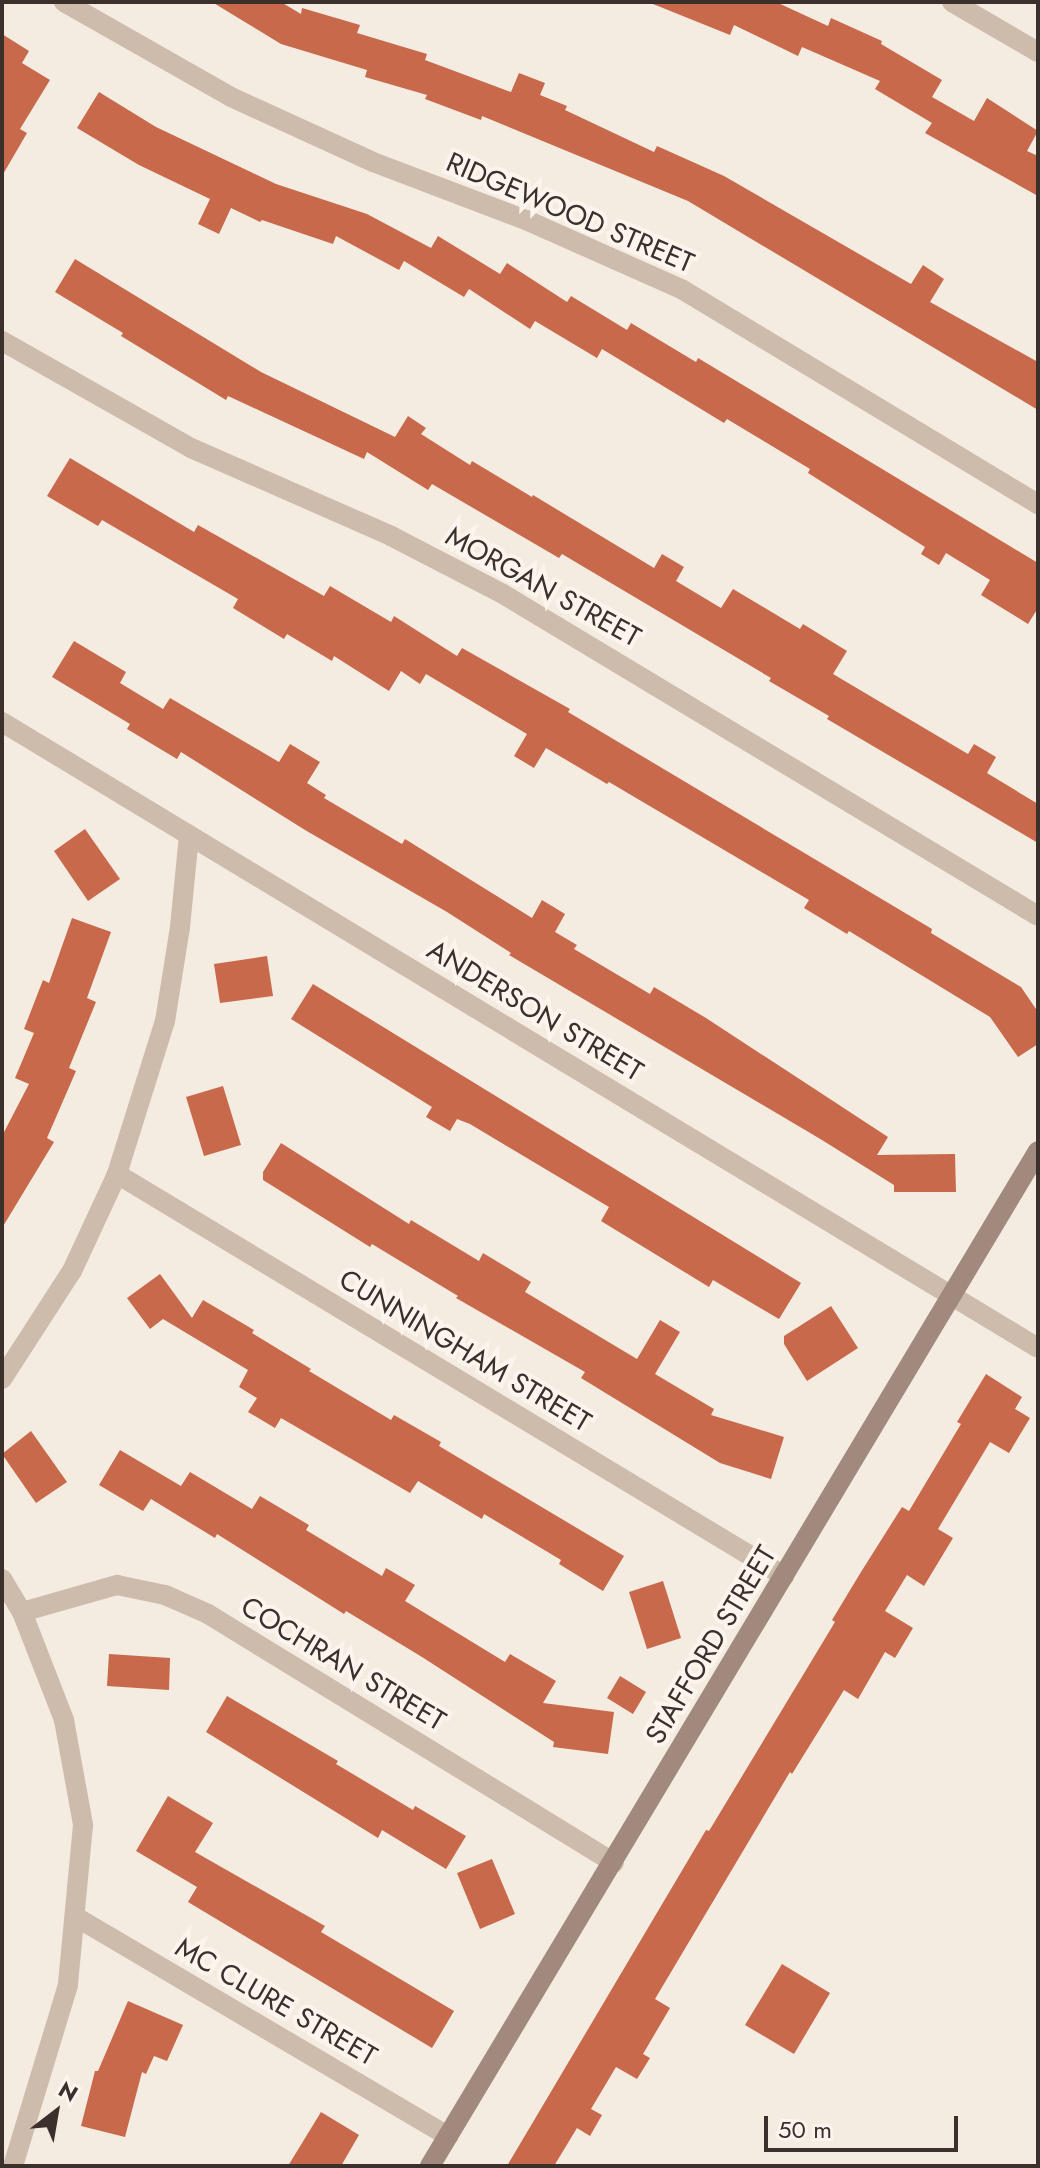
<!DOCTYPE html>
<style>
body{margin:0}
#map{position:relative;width:1040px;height:2168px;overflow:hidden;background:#f4ebe1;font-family:Jost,sans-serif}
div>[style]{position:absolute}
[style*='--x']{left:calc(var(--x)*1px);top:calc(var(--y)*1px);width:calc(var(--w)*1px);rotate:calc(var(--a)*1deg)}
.building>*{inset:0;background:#c8694b}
.street>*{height:20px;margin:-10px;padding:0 10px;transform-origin:10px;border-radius:10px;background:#cdbbac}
.secondary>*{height:20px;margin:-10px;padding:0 10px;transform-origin:10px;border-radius:10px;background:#a18a7d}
span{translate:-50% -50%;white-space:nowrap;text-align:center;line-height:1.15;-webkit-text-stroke:8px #fbf5ee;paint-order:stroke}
.street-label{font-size:28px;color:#3b302b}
.frame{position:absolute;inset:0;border:4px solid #3b302b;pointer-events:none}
.north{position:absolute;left:16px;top:2072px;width:80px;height:80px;-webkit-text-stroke:6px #fbf5ee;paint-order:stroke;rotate:31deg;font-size:22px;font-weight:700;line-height:32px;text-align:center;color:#3b302b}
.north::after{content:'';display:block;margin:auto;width:28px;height:36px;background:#3b302b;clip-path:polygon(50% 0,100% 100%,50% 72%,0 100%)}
.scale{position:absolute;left:764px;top:2116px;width:194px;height:36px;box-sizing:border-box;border:4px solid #3b302b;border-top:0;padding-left:10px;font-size:24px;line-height:28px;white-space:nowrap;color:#3b302b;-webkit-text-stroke:6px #fbf5ee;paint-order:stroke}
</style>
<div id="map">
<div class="building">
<div style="clip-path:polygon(212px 2px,281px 2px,301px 14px,302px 8px,360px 25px,357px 33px,427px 54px,425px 60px,511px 92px,519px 73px,545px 83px,540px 95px,567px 106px,565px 110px,654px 152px,657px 146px,724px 176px,911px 284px,923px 265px,944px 279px,930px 302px,1038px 362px,1038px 410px,688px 201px,482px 116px,481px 120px,425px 99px,427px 95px,365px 77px,367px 70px,281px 44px)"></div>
<div style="clip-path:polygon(648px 2px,776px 2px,828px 26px,831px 18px,882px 41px,881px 44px,942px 80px,932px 97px,974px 121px,987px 98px,1038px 131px,1027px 151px,1038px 156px,1038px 196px,925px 133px,932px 123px,875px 89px,880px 81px,802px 47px,798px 56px,734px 25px,730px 35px)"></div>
<div style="clip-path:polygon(2px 34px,29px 51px,22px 63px,50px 80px,20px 129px,27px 133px,2px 176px)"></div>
<div style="clip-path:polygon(99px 92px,156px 127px,276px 184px,367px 214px,431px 248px,438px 236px,500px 274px,507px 263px,567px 302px,571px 296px,627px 330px,631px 323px,696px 362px,698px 358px,1038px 563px,1038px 608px,1028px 624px,981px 595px,990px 580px,946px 553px,939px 565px,921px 554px,925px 547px,808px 473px,810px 469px,727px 419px,724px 423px,602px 349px,597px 358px,535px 321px,530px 329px,469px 289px,464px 297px,404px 261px,399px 270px,336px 236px,333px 244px,262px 220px,260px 222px,231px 208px,219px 234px,198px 224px,210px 199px,139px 165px,77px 128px)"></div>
<div style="clip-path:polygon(75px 259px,261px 372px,395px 437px,408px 416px,426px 428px,421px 434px,470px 465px,472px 461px,532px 497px,533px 495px,654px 568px,662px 554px,684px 567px,676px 581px,721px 608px,733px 589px,800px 629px,803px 624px,847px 651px,833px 674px,968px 754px,974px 744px,996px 757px,987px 773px,1038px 804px,1038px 843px,827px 719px,829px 716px,769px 681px,771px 678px,562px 554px,559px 558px,432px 484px,428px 490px,367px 452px,364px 459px,228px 396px,226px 400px,121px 336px,123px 333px,55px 292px)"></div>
<div style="clip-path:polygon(70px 458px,194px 532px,198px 525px,324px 596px,330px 586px,391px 622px,394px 616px,457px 656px,462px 648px,570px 709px,568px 712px,932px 929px,931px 933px,1021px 987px,1038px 1012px,1038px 1044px,1018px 1057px,990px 1017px,849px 931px,847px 934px,804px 908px,809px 900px,609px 782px,607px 784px,546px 748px,534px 768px,514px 756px,527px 734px,426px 674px,420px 684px,401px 671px,389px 691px,334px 656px,332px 661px,287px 634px,284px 639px,233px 608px,238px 599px,102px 520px,98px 526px,47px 496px)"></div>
<div style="clip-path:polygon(74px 641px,126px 672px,120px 683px,163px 709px,170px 698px,279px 762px,290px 744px,320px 762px,307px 783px,326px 795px,324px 798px,402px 844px,405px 839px,532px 918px,542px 900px,565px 914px,555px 932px,577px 945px,574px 949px,650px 994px,654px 987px,706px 1018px,888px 1137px,877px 1155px,955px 1154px,956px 1192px,894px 1192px,894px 1185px,822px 1140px,509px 955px,511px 953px,447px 912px,305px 830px,181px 752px,177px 759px,127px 729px,130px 724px,52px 677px)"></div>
<div style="clip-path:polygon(85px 829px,120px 879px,88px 901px,54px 851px)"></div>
<div style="clip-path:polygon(72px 918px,111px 932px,87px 998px,96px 1002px,69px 1068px,76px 1071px,47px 1138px,54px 1142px,2px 1228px,2px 1136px,29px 1084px,15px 1078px,34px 1033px,24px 1029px,43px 980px,49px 983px)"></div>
<div style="clip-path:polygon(267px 956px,273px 996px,220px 1003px,214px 964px)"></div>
<div style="clip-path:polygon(313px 984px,801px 1283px,779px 1319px,713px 1280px,709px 1287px,601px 1221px,609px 1207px,470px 1124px,457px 1119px,450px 1131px,426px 1117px,432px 1107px,291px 1019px)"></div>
<div style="clip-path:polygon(223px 1086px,241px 1145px,204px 1156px,186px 1097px)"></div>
<div style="clip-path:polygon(281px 1143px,409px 1224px,411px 1220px,479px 1261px,483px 1253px,531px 1282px,525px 1292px,637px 1359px,660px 1320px,680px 1332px,655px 1374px,714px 1409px,711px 1415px,784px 1437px,771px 1479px,720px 1463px,581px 1378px,585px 1372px,456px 1298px,458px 1296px,372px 1244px,370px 1247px,263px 1180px,263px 1172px)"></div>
<div style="clip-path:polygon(160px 1274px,192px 1318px,203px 1300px,254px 1330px,252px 1333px,311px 1369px,309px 1371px,391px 1420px,394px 1415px,441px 1442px,439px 1446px,624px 1556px,603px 1591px,559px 1564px,561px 1560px,484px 1514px,482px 1519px,418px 1481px,410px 1493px,281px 1418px,275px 1428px,248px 1412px,257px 1398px,239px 1387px,248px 1370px,163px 1319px,150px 1329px,127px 1298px)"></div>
<div style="clip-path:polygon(831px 1306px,858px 1348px,807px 1381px,784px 1344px,784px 1336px)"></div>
<div style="clip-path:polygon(986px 1374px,1022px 1397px,1015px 1409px,1030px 1418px,1009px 1453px,990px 1442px,938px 1529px,953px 1538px,924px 1586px,907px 1575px,885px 1611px,913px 1628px,895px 1658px,885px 1652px,858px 1699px,844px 1690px,792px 1774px,790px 1772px,655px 1999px,670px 2008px,643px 2054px,650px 2058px,637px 2079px,616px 2067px,591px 2109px,602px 2115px,590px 2136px,577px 2128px,554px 2166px,507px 2166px,706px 1830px,709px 1831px,835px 1622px,832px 1620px,861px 1572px,902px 1507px,909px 1511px,961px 1424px,957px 1422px)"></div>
<div style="clip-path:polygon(31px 1431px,67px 1482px,36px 1503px,2px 1454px)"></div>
<div style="clip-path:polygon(120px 1450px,181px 1486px,190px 1472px,252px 1509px,260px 1496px,309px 1525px,306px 1530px,382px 1576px,386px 1568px,415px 1585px,405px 1601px,505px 1662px,510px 1654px,556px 1681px,543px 1703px,614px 1712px,608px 1754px,553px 1747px,554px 1742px,422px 1657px,346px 1611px,344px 1614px,217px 1534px,215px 1538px,151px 1499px,143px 1511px,99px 1485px)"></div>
<div style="clip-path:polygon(663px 1581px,681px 1638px,647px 1649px,629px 1592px)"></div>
<div style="clip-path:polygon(109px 1654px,170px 1658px,169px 1690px,107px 1686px)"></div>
<div style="clip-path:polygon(620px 1676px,646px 1692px,633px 1714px,607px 1698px)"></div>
<div style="clip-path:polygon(227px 1696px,338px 1761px,336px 1764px,413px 1810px,415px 1806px,466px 1836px,446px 1869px,382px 1830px,378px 1838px,206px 1732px)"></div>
<div style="clip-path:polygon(168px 1796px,213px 1823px,195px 1852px,325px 1926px,321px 1932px,454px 2011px,432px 2048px,188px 1902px,197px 1887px,136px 1851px)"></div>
<div style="clip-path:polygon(492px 1859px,515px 1914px,480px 1929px,457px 1873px)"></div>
<div style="clip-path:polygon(782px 1964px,830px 1993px,794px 2054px,745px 2025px)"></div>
<div style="clip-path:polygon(128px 2001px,183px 2025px,167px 2061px,154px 2056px,146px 2074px,142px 2072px,125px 2137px,81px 2126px,95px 2071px,98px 2071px)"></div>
<div style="clip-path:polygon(321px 2112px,359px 2135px,341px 2166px,288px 2166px)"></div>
</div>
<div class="street">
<div style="--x:64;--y:2;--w:192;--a:29.6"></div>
<div style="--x:231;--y:97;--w:156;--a:24.6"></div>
<div style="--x:373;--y:162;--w:164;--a:20.8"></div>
<div style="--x:526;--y:220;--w:172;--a:24"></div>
<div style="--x:683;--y:290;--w:415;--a:31.1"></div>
<div style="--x:952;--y:2;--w:99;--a:30.2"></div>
<div style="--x:2;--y:341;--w:217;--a:29.5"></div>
<div style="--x:191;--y:448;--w:219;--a:23.7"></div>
<div style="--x:391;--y:536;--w:126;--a:27.4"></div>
<div style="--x:503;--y:594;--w:624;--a:31.04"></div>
<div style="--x:2;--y:722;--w:1210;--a:31.14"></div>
<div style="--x:117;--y:1174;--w:779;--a:31.08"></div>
<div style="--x:2;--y:1379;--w:129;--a:-57.1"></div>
<div style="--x:72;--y:1271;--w:107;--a:-65.1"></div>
<div style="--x:117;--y:1174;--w:160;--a:-72.6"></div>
<div style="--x:165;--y:1021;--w:95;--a:-80.9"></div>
<div style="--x:180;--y:927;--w:92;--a:-84.4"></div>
<div style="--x:2;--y:1579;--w:39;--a:59"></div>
<div style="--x:22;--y:1612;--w:116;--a:68.7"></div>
<div style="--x:64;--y:1720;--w:107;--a:79.7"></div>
<div style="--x:83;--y:1825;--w:161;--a:95.4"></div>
<div style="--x:68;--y:1985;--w:189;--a:106.9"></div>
<div style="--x:22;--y:1612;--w:99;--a:-15.9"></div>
<div style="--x:117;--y:1585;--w:49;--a:11.8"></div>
<div style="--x:165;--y:1595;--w:47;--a:23.8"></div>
<div style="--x:208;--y:1614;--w:476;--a:31.5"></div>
<div style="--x:76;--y:1917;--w:432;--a:30.5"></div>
</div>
<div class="secondary">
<div style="--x:430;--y:2166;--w:1183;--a:-59.08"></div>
</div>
<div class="street-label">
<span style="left:570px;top:213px;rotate:23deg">RIDGEWOOD STREET</span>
<span style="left:543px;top:587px;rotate:29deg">MORGAN STREET</span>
<span style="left:535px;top:1011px;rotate:31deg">ANDERSON STREET</span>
<span style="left:465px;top:1351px;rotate:31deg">CUNNINGHAM STREET</span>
<span style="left:711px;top:1645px;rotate:-59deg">STAFFORD STREET</span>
<span style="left:343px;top:1664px;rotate:31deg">COCHRAN STREET</span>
<span style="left:276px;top:2002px;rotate:30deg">MC CLURE STREET</span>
</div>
<div class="frame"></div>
<div class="north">N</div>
<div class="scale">50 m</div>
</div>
